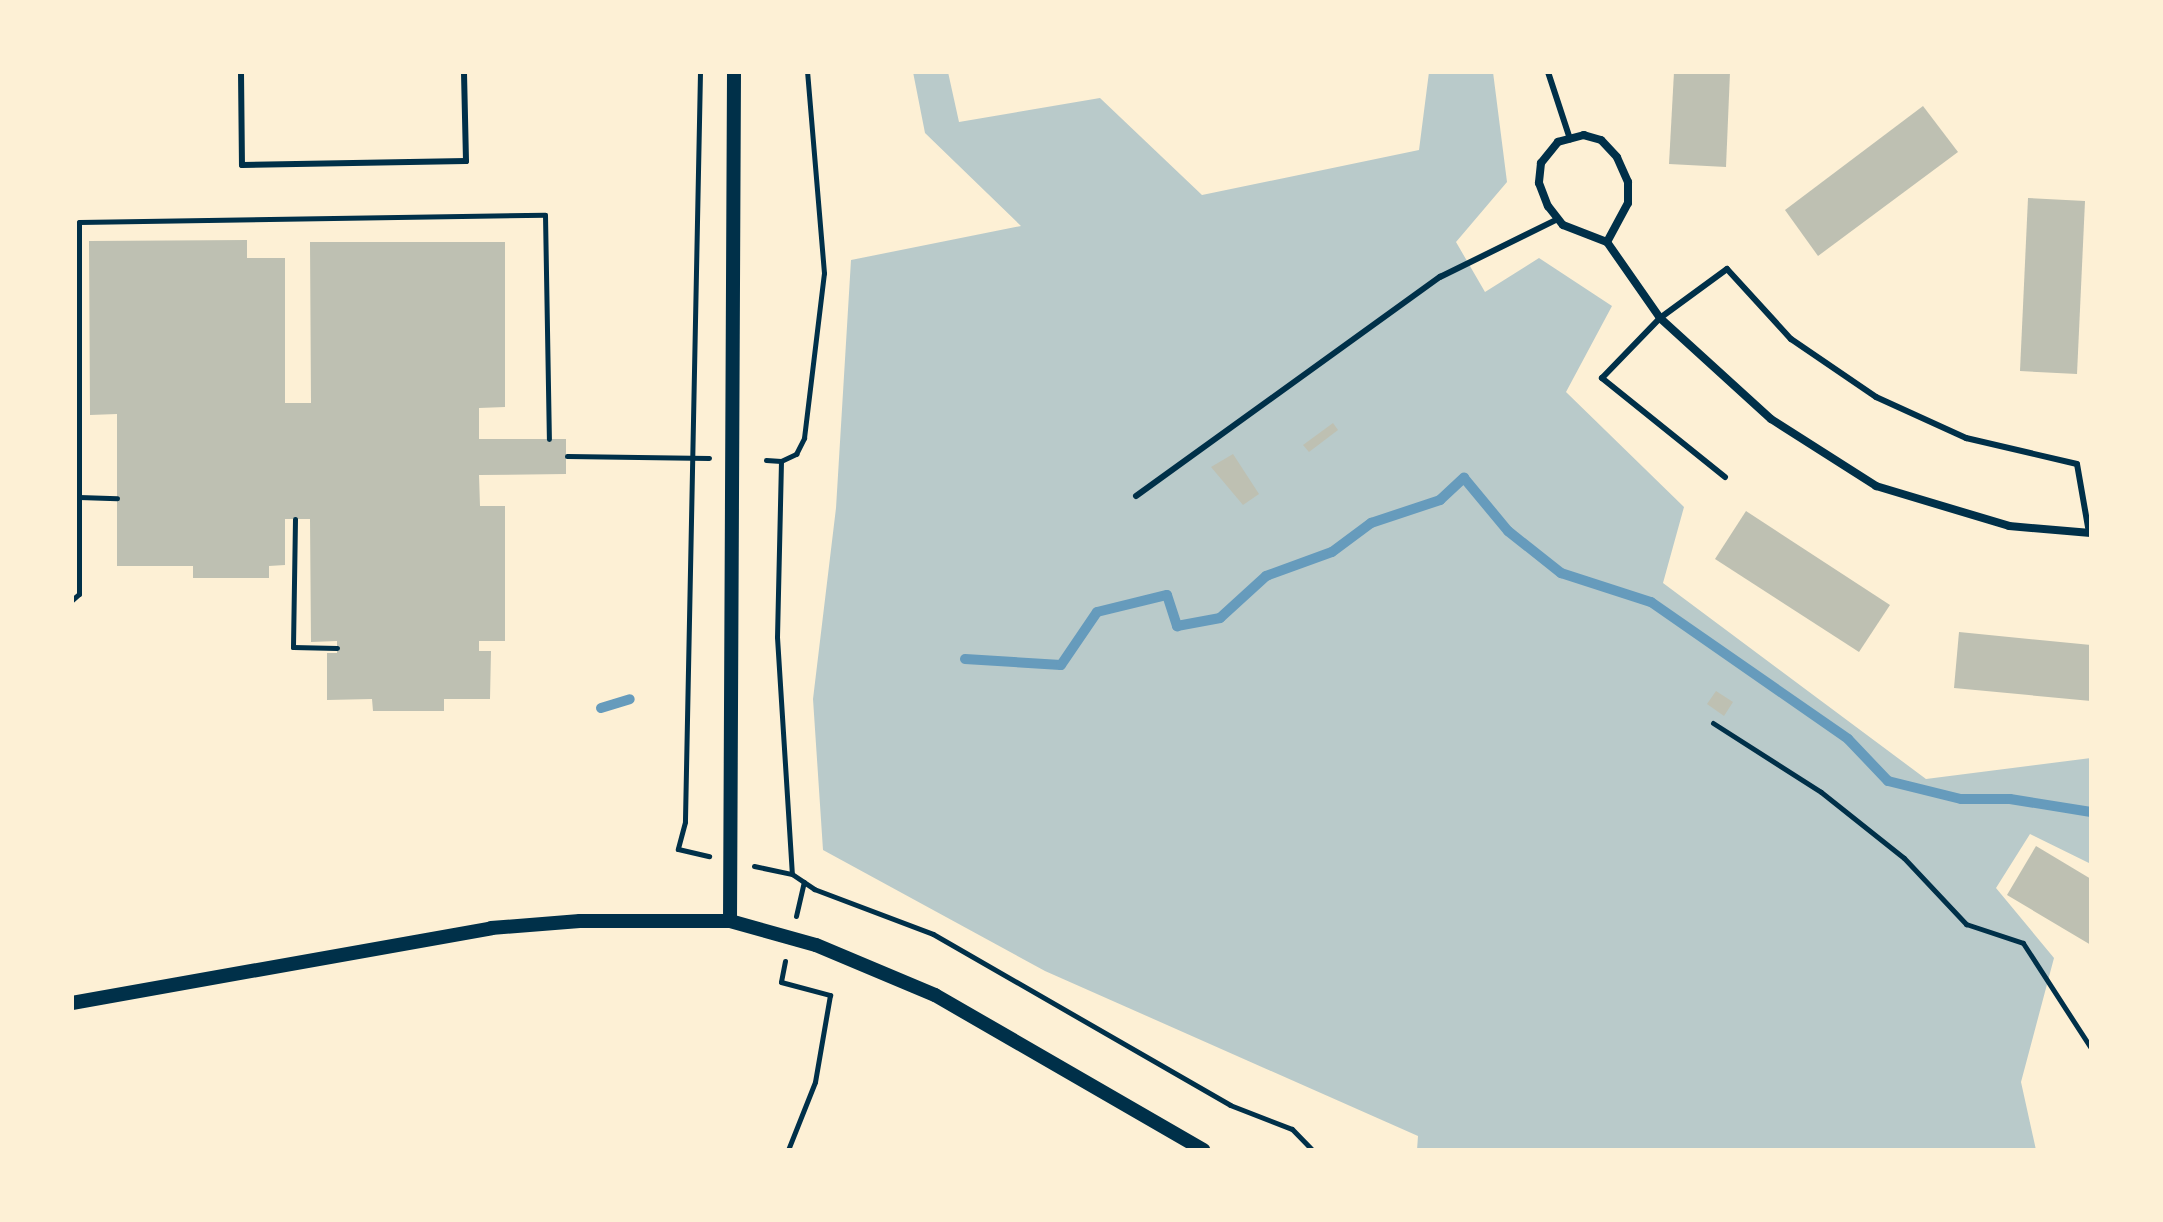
<!DOCTYPE html>
<style>
body{margin:0}
#map{position:relative;width:2163px;height:1222px;overflow:hidden;background:#fdf0d5;font-family:"Asap Condensed",sans-serif}
div>[style]{position:absolute}
[style*='--x']{left:calc(var(--x)*1px);top:calc(var(--y)*1px);width:calc(var(--w)*1px);rotate:calc(var(--a)*1deg)}
.green>*{inset:0;background:#b9caca}
.stream>*{height:10px;margin:-5px;padding:0 5px;transform-origin:5px;border-radius:5px;background:#669bbc}
.building>*{inset:0;background:#bec0b2}
.path>*{height:5px;margin:-2.5px;padding:0 2.5px;transform-origin:2.5px;border-radius:2.5px;background:#003049}
.service>*{height:6px;margin:-3px;padding:0 3px;transform-origin:3px;border-radius:3px;background:#003049}
.minor>*{height:8px;margin:-4px;padding:0 4px;transform-origin:4px;border-radius:4px;background:#003049}
.tertiary>*{height:14px;margin:-7px;padding:0 7px;transform-origin:7px;border-radius:7px;background:#003049}
span{translate:-50% -50%;white-space:nowrap;text-align:center;line-height:1.15;-webkit-text-stroke:8px #fdf0d5;paint-order:stroke}
.frame{position:absolute;inset:0;border:74px solid #fdf0d5;pointer-events:none}
</style>
<div id="map">
<div class="green">
<div style="clip-path:polygon(913px 72px,948px 72px,959px 122px,1100px 98px,1202px 195px,1419px 150px,1429px 72px,1493px 72px,1507px 182px,1456px 242px,1485px 292px,1539px 258px,1612px 306px,1566px 392px,1684px 507px,1663px 583px,1926px 779px,2091px 758px,2091px 864px,2030px 834px,1996px 888px,2054px 958px,2021px 1082px,2036px 1150px,1417px 1150px,1418px 1136px,1045px 971px,823px 850px,813px 699px,836px 508px,851px 260px,1021px 226px,925px 133px)"></div>
</div>
<div class="stream">
<div style="--x:965;--y:659;--w:96;--a:3.6"></div>
<div style="--x:1061;--y:665;--w:64;--a:-55.8"></div>
<div style="--x:1097;--y:612;--w:72;--a:-13.7"></div>
<div style="--x:1167;--y:595;--w:33;--a:72"></div>
<div style="--x:1177;--y:626;--w:44;--a:-10.5"></div>
<div style="--x:1220;--y:618;--w:62;--a:-42.4"></div>
<div style="--x:1266;--y:576;--w:70;--a:-20"></div>
<div style="--x:1332;--y:552;--w:49;--a:-36.6"></div>
<div style="--x:1371;--y:523;--w:73;--a:-18.4"></div>
<div style="--x:1440;--y:500;--w:33;--a:-43"></div>
<div style="--x:1464;--y:478;--w:69;--a:50.3"></div>
<div style="--x:1508;--y:531;--w:68;--a:38.4"></div>
<div style="--x:1561;--y:573;--w:95;--a:17.9"></div>
<div style="--x:1651;--y:602;--w:240;--a:34.8"></div>
<div style="--x:1848;--y:739;--w:58;--a:46.4"></div>
<div style="--x:1888;--y:781;--w:75;--a:13.9"></div>
<div style="--x:1961;--y:799;--w:49;--a:0"></div>
<div style="--x:2010;--y:799;--w:82;--a:9.1"></div>
<div style="--x:601;--y:708;--w:30;--a:-17"></div>
</div>
<div class="building">
<div style="clip-path:polygon(1674px 72px,1730px 72px,1726px 167px,1669px 164px)"></div>
<div style="clip-path:polygon(1923px 106px,1958px 152px,1818px 256px,1785px 210px)"></div>
<div style="clip-path:polygon(2028px 198px,2085px 201px,2077px 374px,2020px 371px)"></div>
<div style="clip-path:polygon(247px 240px,247px 258px,285px 258px,285px 403px,311px 403px,310px 242px,505px 242px,505px 407px,479px 408px,479px 439px,566px 439px,566px 474px,479px 475px,480px 506px,505px 506px,505px 641px,479px 641px,479px 651px,491px 651px,490px 699px,444px 699px,444px 711px,373px 711px,372px 699px,327px 700px,327px 653px,337px 653px,337px 641px,311px 642px,310px 519px,285px 519px,285px 565px,269px 566px,269px 578px,193px 578px,193px 566px,117px 566px,117px 414px,90px 415px,89px 241px)"></div>
<div style="clip-path:polygon(1333px 423px,1338px 430px,1309px 452px,1303px 445px)"></div>
<div style="clip-path:polygon(1233px 454px,1259px 494px,1243px 505px,1211px 467px)"></div>
<div style="clip-path:polygon(1746px 511px,1890px 605px,1859px 652px,1715px 559px)"></div>
<div style="clip-path:polygon(1959px 632px,2091px 645px,2091px 701px,1954px 688px)"></div>
<div style="clip-path:polygon(1716px 691px,1733px 702px,1724px 716px,1707px 704px)"></div>
<div style="clip-path:polygon(2036px 846px,2091px 879px,2091px 945px,2007px 895px)"></div>
</div>
<div class="path">
<div style="--x:700;--y:72;--w:750;--a:91.15"></div>
<div style="--x:685;--y:822;--w:28;--a:105"></div>
<div style="--x:678;--y:849;--w:32;--a:13"></div>
<div style="--x:567;--y:456;--w:142;--a:0.8"></div>
<div style="--x:766;--y:460;--w:15;--a:4"></div>
<div style="--x:781;--y:461;--w:17;--a:-25"></div>
<div style="--x:796;--y:454;--w:18;--a:-63"></div>
<div style="--x:804;--y:438;--w:166;--a:-83.1"></div>
<div style="--x:824;--y:273;--w:202;--a:-94.8"></div>
<div style="--x:781;--y:461;--w:176;--a:91.3"></div>
<div style="--x:777;--y:637;--w:237;--a:86.4"></div>
<div style="--x:792;--y:874;--w:27;--a:34"></div>
<div style="--x:814;--y:889;--w:127;--a:20.7"></div>
<div style="--x:933;--y:934;--w:343;--a:29.9"></div>
<div style="--x:1230;--y:1105;--w:66;--a:21.2"></div>
<div style="--x:1292;--y:1129;--w:29;--a:46"></div>
<div style="--x:79;--y:497;--w:38;--a:2"></div>
<div style="--x:295;--y:519;--w:128;--a:90.9"></div>
<div style="--x:293;--y:647;--w:44;--a:1.3"></div>
<div style="--x:72;--y:600;--w:9;--a:-41"></div>
<div style="--x:79;--y:594;--w:372;--a:-90"></div>
<div style="--x:79;--y:222;--w:466;--a:-0.9"></div>
<div style="--x:545;--y:215;--w:224;--a:89"></div>
<div style="--x:1713;--y:723;--w:128;--a:32.6"></div>
<div style="--x:1821;--y:792;--w:106;--a:38.5"></div>
<div style="--x:1904;--y:858;--w:91;--a:46.8"></div>
<div style="--x:1966;--y:924;--w:60;--a:18.4"></div>
<div style="--x:2023;--y:943;--w:125;--a:57.1"></div>
<div style="--x:754;--y:866;--w:39;--a:12"></div>
<div style="--x:796;--y:916;--w:35;--a:-77"></div>
<div style="--x:785;--y:961;--w:21;--a:101"></div>
<div style="--x:781;--y:982;--w:51;--a:14.9"></div>
<div style="--x:830;--y:995;--w:88;--a:99.8"></div>
<div style="--x:815;--y:1082;--w:73;--a:111.7"></div>
</div>
<div class="service">
<div style="--x:241;--y:72;--w:93;--a:89.4"></div>
<div style="--x:242;--y:165;--w:224;--a:-1"></div>
<div style="--x:466;--y:161;--w:89;--a:-91.3"></div>
<div style="--x:1548;--y:72;--w:71;--a:71.8"></div>
<div style="--x:1725;--y:477;--w:158;--a:-141.2"></div>
<div style="--x:1602;--y:378;--w:83;--a:-46"></div>
<div style="--x:1660;--y:318;--w:83;--a:-36.2"></div>
<div style="--x:1727;--y:269;--w:95;--a:47.6"></div>
<div style="--x:1791;--y:339;--w:103;--a:34.3"></div>
<div style="--x:1876;--y:397;--w:99;--a:24.5"></div>
<div style="--x:1966;--y:438;--w:114;--a:13.2"></div>
<div style="--x:2077;--y:464;--w:70;--a:80.1"></div>
<div style="--x:1136;--y:496;--w:375;--a:-35.8"></div>
<div style="--x:1440;--y:277;--w:131;--a:-26.2"></div>
</div>
<div class="minor">
<div style="--x:1607;--y:242;--w:44;--a:-61.7"></div>
<div style="--x:1628;--y:203;--w:21;--a:-90"></div>
<div style="--x:1628;--y:182;--w:27;--a:-114"></div>
<div style="--x:1617;--y:157;--w:23;--a:-133"></div>
<div style="--x:1601;--y:140;--w:18;--a:-164"></div>
<div style="--x:1584;--y:135;--w:27;--a:165"></div>
<div style="--x:1558;--y:142;--w:27;--a:129"></div>
<div style="--x:1541;--y:163;--w:20;--a:96"></div>
<div style="--x:1539;--y:183;--w:25;--a:69"></div>
<div style="--x:1548;--y:206;--w:24;--a:52"></div>
<div style="--x:1563;--y:225;--w:47;--a:21.1"></div>
<div style="--x:1607;--y:242;--w:93;--a:55.1"></div>
<div style="--x:1660;--y:318;--w:150;--a:42.3"></div>
<div style="--x:1771;--y:419;--w:125;--a:32.5"></div>
<div style="--x:1876;--y:486;--w:139;--a:16.7"></div>
<div style="--x:2009;--y:526;--w:82;--a:4.9"></div>
</div>
<div class="tertiary">
<div style="--x:730;--y:921;--w:849;--a:-89.73"></div>
<div style="--x:72;--y:1003;--w:426;--a:-10.1"></div>
<div style="--x:491;--y:928;--w:89;--a:-4.5"></div>
<div style="--x:580;--y:921;--w:150;--a:0"></div>
<div style="--x:730;--y:921;--w:89;--a:15.6"></div>
<div style="--x:816;--y:945;--w:129;--a:22.8"></div>
<div style="--x:935;--y:995;--w:310;--a:30"></div>
</div>
<div class="frame"></div>
</div>
